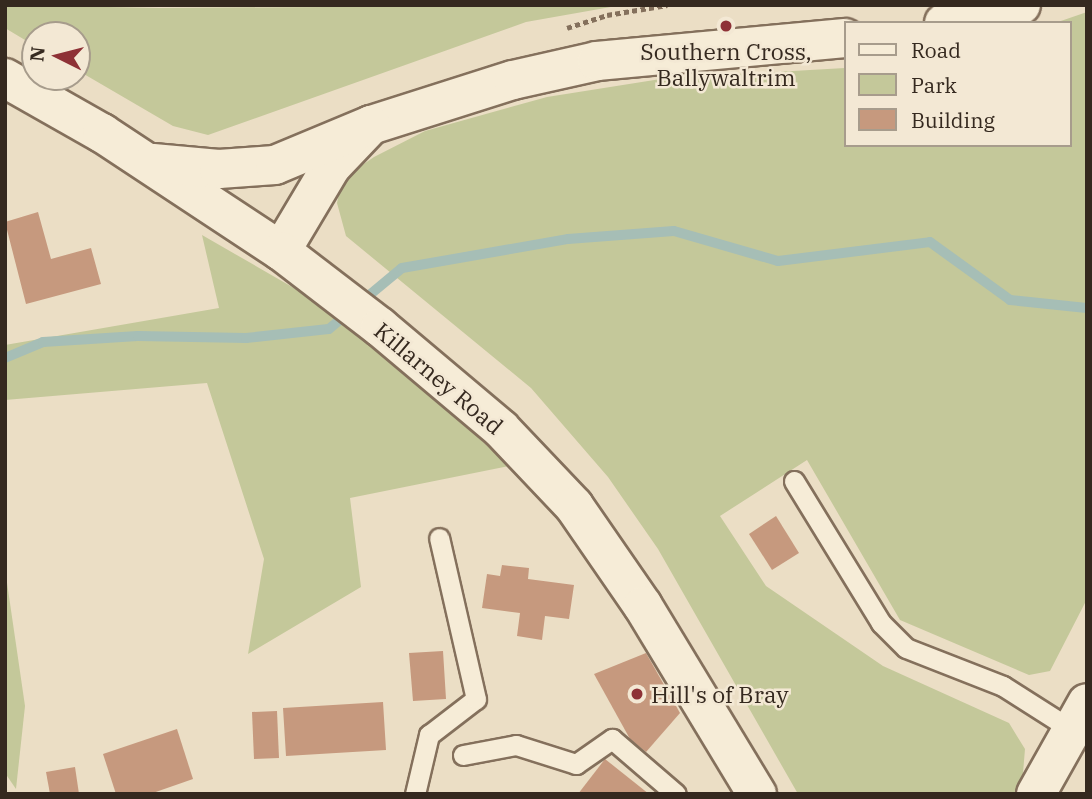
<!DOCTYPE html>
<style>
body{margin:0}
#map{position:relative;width:1092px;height:799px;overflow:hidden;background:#ebdec5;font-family:"IBM Plex Serif",serif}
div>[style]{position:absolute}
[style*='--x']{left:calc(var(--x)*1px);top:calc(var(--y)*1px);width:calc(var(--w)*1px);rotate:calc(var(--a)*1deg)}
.green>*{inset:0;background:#c4c89a}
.stream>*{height:10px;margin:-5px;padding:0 5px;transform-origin:5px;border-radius:5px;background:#a6beb6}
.building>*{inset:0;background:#c6997e}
.path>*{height:4.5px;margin-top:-2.25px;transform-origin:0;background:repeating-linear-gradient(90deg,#84705c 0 5px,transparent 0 8.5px)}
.roads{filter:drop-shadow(2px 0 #84705c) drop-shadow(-2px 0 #84705c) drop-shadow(0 2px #84705c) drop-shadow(0 -2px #84705c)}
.service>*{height:19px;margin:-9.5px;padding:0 9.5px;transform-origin:9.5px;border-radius:9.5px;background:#f6ecd7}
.tertiary>*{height:38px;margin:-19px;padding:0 19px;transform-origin:19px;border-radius:19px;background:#f6ecd7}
.secondary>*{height:38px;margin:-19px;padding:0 19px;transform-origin:19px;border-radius:19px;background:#f6ecd7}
.dots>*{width:19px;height:19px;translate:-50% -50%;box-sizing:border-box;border:4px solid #f3e8d4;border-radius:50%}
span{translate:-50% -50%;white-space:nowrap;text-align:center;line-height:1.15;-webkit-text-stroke:5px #f3e8d4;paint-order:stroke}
.poi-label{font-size:23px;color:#35291f}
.left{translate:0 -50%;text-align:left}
.street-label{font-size:23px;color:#35291f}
.frame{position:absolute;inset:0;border:7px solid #35291f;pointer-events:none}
.legend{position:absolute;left:844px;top:21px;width:228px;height:126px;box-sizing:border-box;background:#f3e8d4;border:2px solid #a79c8c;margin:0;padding:9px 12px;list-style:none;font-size:21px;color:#35291f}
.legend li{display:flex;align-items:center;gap:14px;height:35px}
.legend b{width:35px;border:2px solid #a79c8c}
.north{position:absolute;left:21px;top:21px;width:70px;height:70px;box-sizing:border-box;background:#f3e8d4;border:2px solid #a79c8c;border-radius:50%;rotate:276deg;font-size:19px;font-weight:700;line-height:28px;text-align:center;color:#35291f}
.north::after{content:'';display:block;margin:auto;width:24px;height:32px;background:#8e3136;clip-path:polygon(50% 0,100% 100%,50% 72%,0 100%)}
</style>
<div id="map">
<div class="green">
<div style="clip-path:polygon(5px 5px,159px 8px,622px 5px,526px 22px,208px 135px,173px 126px,77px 70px,77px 35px,35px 35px,35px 46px,5px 28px)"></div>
<div style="clip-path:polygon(1087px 12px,1087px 599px,1050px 671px,1029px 675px,900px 620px,807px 460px,720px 516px,766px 586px,883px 666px,1009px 723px,1025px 749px,1022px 785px,1019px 794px,798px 794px,658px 549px,608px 477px,531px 388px,346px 236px,337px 203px,340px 188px,352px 172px,374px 157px,425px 131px,547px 97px,667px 78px,845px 68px,845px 145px,1069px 145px,1069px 23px,1055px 23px)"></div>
<div style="clip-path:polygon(202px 235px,353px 322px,509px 466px,350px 498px,361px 587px,248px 654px,264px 559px,207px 383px,5px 400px,5px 345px,219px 308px)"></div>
<div style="clip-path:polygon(5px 569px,25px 706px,16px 789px,5px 773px)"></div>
</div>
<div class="stream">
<div style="--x:361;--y:302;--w:53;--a:-39.7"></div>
<div style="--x:402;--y:268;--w:169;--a:-9.9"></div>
<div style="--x:568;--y:239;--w:106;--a:-4.3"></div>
<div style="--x:674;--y:231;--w:108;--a:16.1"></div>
<div style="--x:778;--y:261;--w:153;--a:-7.1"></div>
<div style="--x:930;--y:242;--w:99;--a:35.9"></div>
<div style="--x:1010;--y:300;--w:77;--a:5.9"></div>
<div style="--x:5;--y:358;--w:41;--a:-22.8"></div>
<div style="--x:43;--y:342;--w:95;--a:-3.6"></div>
<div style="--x:138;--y:336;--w:108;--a:1.1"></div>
<div style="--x:246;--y:338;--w:83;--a:-6.2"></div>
<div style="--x:329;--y:329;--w:26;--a:-40"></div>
</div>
<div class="building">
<div style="clip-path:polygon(38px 212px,51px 259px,91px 248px,101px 284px,26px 304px,5px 222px)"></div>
<div style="clip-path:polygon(776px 516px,799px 553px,772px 570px,749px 534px)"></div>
<div style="clip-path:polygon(502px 565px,529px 568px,528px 579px,574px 585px,569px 619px,545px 616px,542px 640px,517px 636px,520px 613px,482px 608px,487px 574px,500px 576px)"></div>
<div style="clip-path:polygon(443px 651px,446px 699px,413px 701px,409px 653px)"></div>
<div style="clip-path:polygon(646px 653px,680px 713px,646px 752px,630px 739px,594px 674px)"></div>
<div style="clip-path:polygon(383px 702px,386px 750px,286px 756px,283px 708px)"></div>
<div style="clip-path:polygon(277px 711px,279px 758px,254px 759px,252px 712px)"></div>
<div style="clip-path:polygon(177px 729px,193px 779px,150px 794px,116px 794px,103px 754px)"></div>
<div style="clip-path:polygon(605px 759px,649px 794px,578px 794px)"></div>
<div style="clip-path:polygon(75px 767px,79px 794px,50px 794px,46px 772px)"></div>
</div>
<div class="path">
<div style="--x:567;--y:28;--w:42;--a:-18"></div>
<div style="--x:607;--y:15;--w:61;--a:-9.5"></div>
</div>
<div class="roads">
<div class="service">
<div style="--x:794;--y:481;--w:167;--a:58.5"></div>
<div style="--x:881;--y:623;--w:35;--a:45"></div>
<div style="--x:906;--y:648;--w:104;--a:21.4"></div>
<div style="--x:1003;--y:686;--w:82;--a:32.5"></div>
<div style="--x:463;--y:755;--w:54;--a:-10.7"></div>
<div style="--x:516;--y:745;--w:63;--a:17.6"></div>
<div style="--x:576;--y:764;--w:44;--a:-34.8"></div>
<div style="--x:612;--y:739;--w:84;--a:40.7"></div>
<div style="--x:415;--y:794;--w:61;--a:-76.7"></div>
<div style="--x:429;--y:735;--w:59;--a:-37.5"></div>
<div style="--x:476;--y:699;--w:165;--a:-102.9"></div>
</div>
<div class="tertiary">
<div style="--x:944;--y:23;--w:79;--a:-13.2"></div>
<div style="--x:281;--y:251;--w:98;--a:-59.2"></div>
<div style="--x:331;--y:167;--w:58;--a:-46.4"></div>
<div style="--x:371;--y:125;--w:149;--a:-17.6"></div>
<div style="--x:513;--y:80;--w:86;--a:-12.7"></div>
<div style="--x:597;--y:61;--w:249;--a:-5.3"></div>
</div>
<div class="secondary">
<div style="--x:5;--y:78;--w:112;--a:29.6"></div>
<div style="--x:102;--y:133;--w:214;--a:33.4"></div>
<div style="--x:281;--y:251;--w:125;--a:37.5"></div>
<div style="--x:380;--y:327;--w:158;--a:40.1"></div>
<div style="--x:501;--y:429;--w:106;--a:46.5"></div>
<div style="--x:574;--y:506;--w:121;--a:55.4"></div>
<div style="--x:643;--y:606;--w:220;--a:58.8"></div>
<div style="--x:153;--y:163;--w:66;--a:5.2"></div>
<div style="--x:219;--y:169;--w:56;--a:-4.1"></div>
<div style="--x:275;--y:165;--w:104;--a:-22.6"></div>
<div style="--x:1036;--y:794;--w:104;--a:-60.7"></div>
</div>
</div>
<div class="dots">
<div style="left:726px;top:26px;background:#8e3136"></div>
<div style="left:637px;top:694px;background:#8e3136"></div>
</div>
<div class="poi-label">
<span style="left:726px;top:64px">Southern Cross,<br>Ballywaltrim</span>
<span class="left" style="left:651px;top:694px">Hill's of Bray</span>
</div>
<div class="street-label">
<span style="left:439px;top:378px;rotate:40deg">Killarney Road</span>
</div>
<div class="frame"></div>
<ul class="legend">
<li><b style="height:9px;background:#f6ecd7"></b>Road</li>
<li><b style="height:19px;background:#c4c89a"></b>Park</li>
<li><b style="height:19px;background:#c6997e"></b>Building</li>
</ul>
<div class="north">N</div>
</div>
